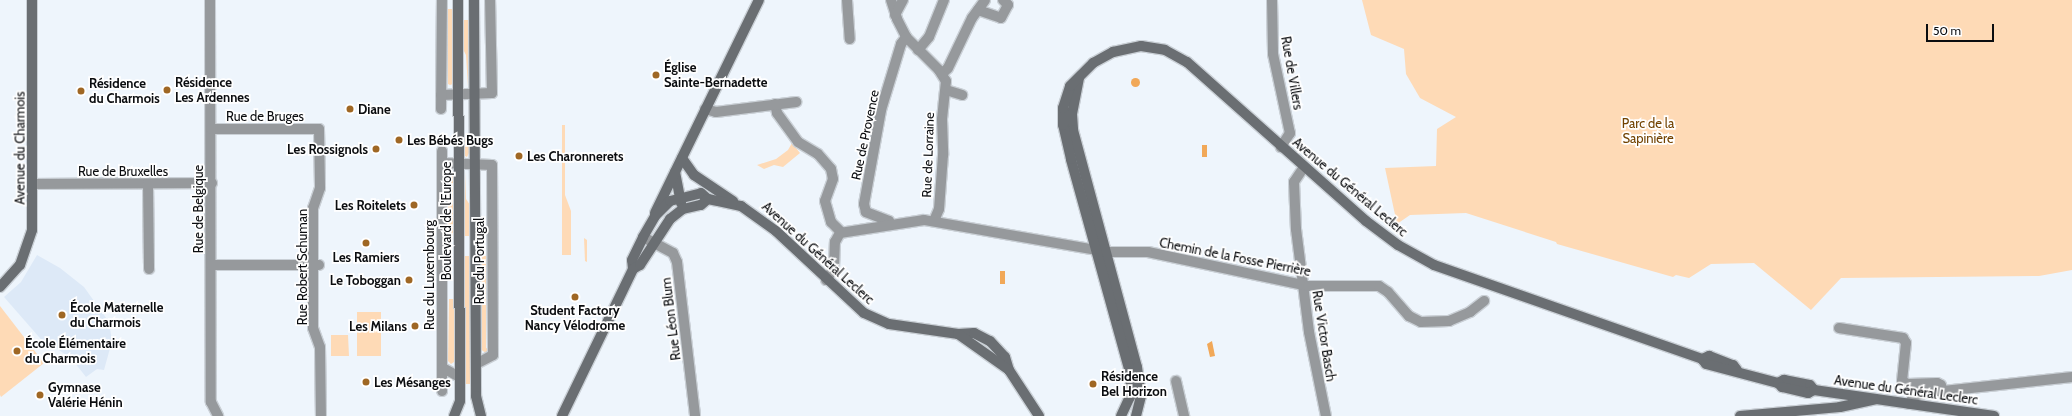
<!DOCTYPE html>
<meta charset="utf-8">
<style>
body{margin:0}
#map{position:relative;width:2072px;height:416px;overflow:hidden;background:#eef5fc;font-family:Cabin,sans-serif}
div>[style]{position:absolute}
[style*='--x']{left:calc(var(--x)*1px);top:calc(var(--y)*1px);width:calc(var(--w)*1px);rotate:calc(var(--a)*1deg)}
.built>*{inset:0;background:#dde9f7}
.green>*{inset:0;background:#fedab6}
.water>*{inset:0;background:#f1a858}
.round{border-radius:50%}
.roads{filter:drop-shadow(1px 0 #cad0d6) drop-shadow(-1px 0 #cad0d6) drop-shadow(0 1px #cad0d6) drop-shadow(0 -1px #cad0d6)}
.street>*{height:10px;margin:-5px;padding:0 5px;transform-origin:5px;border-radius:5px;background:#96999c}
.secondary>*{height:10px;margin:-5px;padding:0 5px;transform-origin:5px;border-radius:5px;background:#6a6e72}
.dots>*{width:11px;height:11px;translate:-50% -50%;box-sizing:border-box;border:2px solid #fff;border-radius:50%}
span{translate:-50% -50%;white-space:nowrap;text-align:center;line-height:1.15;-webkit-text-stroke:3.5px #fff;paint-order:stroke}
.poi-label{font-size:13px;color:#0b0d10;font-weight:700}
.left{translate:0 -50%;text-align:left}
.right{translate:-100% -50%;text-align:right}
.street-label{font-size:13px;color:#0b0d10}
.park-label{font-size:13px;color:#714200}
.scale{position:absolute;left:1926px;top:24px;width:68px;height:18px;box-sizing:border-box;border:2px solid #0b0d10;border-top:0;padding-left:5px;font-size:12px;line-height:14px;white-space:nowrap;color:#0b0d10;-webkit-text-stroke:3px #fff;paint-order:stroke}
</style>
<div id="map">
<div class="built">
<div style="clip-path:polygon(37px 255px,60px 268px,84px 287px,109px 322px,112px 341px,104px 370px,97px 369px,86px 377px,71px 358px,48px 343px,46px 345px,4px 297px,21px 282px)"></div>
</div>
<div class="green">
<div style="clip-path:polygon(1362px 0,2072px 0,2072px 270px,2039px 276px,1841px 278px,1811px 310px,1754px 263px,1711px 264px,1689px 278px,1676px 275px,1673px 277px,1557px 244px,1556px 242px,1466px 213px,1410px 215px,1397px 224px,1385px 168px,1436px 166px,1437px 129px,1456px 117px,1420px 98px,1406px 74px,1404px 49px,1371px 35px)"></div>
<div style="clip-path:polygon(447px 9px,452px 9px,453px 84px,450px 85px,448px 84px)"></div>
<div style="clip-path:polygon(463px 20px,470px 20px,468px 87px,466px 55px,463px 49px)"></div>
<div style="clip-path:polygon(562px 125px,565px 125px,565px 195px,571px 211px,571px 255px,562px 255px)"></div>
<div style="clip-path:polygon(463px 138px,469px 138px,470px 151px,467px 157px,463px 155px)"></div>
<div style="clip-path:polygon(792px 143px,800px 153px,783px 167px,774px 165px,764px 169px,757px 165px,776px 159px,788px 150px)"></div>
<div style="clip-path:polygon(465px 171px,466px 199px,470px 205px,470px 236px,464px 236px)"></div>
<div style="clip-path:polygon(448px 172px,453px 174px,453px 236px,448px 236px)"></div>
<div style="clip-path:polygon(584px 238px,587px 240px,587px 262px,585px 261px)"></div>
<div style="clip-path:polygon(464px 256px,470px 256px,471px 384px,464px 384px)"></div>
<div style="clip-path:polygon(480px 256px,486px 256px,486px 348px,489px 349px,486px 353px,480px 349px)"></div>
<div style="clip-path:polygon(449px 299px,454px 299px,454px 362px,451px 364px,448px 361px)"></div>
<div style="clip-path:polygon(0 306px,44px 363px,1px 397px,0 395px)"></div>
<div style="clip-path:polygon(357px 312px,381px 312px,381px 356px,357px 356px)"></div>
<div style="clip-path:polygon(331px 335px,348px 335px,349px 356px,331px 356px)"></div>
</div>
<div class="water">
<div class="round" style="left:1130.5px;top:77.5px;width:9px;height:9px"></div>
<div style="clip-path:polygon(1202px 145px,1207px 145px,1207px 157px,1202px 157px)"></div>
<div style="clip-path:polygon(1000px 271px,1005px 271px,1005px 284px,1000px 284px)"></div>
<div style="clip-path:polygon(1212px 341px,1215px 356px,1210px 357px,1207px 344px)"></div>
</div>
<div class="roads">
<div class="street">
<div style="--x:210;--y:0;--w:402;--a:89.9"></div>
<div style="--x:211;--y:402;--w:16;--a:63"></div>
<div style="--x:847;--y:0;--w:39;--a:86"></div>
<div style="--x:891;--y:0;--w:20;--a:72"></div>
<div style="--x:897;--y:19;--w:20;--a:63"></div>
<div style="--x:906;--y:37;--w:47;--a:45"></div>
<div style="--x:939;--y:70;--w:13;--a:58"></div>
<div style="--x:946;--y:81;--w:38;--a:96"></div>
<div style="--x:942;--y:119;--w:36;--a:88"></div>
<div style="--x:943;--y:155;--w:54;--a:94.2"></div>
<div style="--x:939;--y:209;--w:13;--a:113"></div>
<div style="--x:1272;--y:0;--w:54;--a:88.9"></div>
<div style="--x:1273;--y:54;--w:81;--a:77.9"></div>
<div style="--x:1290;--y:133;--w:17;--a:123"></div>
<div style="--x:978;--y:10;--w:24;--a:19"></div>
<div style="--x:1001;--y:18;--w:15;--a:-62"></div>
<div style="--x:1008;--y:5;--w:7;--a:-135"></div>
<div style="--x:895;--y:15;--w:17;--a:-62"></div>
<div style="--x:918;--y:50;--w:17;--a:-50"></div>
<div style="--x:929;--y:37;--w:40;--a:-68"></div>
<div style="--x:942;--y:74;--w:8;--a:-45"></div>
<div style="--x:948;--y:68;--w:55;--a:-64.4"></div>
<div style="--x:972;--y:18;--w:22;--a:-54"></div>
<div style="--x:946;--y:90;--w:17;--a:17"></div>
<div style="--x:441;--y:95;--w:51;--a:-2.2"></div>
<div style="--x:492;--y:93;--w:93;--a:-91.2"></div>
<div style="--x:775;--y:104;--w:9;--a:77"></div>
<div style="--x:777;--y:113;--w:36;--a:54"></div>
<div style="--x:798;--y:142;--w:23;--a:31"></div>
<div style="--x:818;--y:154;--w:20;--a:49"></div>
<div style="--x:831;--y:169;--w:10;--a:79"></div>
<div style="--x:833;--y:179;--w:23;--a:110"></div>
<div style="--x:825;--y:201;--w:22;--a:74"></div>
<div style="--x:831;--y:222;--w:14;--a:45"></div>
<div style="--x:441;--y:109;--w:109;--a:-89.5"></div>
<div style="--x:705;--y:109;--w:11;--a:15"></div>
<div style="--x:716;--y:112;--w:81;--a:-7.1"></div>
<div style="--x:211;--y:129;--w:108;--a:0"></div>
<div style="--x:319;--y:129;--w:59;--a:89"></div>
<div style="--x:320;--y:188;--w:21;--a:109"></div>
<div style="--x:313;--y:208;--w:120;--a:90"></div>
<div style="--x:313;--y:328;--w:20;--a:70"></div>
<div style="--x:320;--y:347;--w:69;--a:89.2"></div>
<div style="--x:442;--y:151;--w:240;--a:90"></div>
<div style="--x:442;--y:163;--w:50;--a:2.3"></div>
<div style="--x:492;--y:165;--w:190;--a:89.7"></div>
<div style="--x:493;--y:355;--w:19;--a:152"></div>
<div style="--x:1304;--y:167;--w:18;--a:124"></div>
<div style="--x:1294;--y:182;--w:47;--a:87.6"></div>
<div style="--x:1296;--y:229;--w:104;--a:82.8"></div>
<div style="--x:1309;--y:332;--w:86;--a:78.6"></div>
<div style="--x:33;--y:184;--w:179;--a:-0.3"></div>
<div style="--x:148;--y:184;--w:85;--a:89.3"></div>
<div style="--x:890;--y:225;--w:4;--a:-104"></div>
<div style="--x:889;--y:221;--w:25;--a:-159"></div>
<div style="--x:866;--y:212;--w:8;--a:-104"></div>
<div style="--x:864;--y:204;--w:96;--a:-79.7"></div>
<div style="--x:881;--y:110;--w:69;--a:-73.1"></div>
<div style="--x:901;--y:44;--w:9;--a:-54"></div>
<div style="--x:643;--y:237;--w:34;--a:28"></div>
<div style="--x:673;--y:253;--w:10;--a:66"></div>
<div style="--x:677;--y:262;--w:155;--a:83.3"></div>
<div style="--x:1105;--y:252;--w:43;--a:0"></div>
<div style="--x:1148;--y:252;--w:164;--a:12"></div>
<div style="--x:1308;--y:286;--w:71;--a:0"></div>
<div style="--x:1379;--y:286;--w:11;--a:34"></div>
<div style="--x:1388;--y:292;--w:32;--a:49"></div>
<div style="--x:1409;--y:316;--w:13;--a:27"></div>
<div style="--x:1421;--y:322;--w:28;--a:-2"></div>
<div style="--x:1449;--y:321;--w:23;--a:-23"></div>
<div style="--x:1470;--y:312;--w:18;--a:-38"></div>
<div style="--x:211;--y:265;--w:108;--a:0"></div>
<div style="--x:826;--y:280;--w:14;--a:-56"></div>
<div style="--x:834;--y:268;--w:26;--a:-88"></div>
<div style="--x:835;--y:242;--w:10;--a:-61"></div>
<div style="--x:840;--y:233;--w:85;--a:-8.8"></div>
<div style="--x:924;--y:220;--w:175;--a:9.9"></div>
<div style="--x:1839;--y:328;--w:65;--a:8.9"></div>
<div style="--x:1903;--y:338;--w:6;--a:59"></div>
<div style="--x:1906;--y:343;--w:38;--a:96"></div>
<div style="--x:1902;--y:381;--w:7;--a:27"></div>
<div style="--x:1908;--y:384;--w:29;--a:-2"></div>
<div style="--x:1937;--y:383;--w:4;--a:27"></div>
<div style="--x:1941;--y:385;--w:8;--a:76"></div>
<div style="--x:443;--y:368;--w:18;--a:29"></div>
<div style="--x:1176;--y:381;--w:36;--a:77"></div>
<div style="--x:1909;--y:404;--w:9;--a:-58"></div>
<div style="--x:1914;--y:396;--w:11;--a:-15"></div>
<div style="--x:1925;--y:393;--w:148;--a:-6.2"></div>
</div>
<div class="secondary">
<div style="--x:474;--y:0;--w:396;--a:89.7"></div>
<div style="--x:476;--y:396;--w:21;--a:76"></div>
<div style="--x:1079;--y:78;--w:37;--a:101"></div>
<div style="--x:1072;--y:114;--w:16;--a:86"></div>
<div style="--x:1073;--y:130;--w:245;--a:74.9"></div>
<div style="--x:1137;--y:367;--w:29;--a:82"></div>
<div style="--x:1141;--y:396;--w:21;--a:104"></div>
<div style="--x:682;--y:158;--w:21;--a:55"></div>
<div style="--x:694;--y:175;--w:47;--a:33.7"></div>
<div style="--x:675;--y:172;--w:32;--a:79"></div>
<div style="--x:655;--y:213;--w:237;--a:-64"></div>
<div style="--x:633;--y:269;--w:9;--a:-96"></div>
<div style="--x:632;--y:260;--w:25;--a:-64"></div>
<div style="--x:643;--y:237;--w:24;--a:-60"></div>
<div style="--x:655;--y:216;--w:21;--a:-45"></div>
<div style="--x:670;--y:201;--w:32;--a:-14"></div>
<div style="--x:701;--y:193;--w:9;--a:41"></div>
<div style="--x:708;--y:199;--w:34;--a:12"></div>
<div style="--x:741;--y:206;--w:43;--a:35.5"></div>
<div style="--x:776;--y:231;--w:120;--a:43"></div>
<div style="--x:864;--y:313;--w:27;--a:24"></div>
<div style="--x:889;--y:324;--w:70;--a:8.2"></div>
<div style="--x:958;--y:334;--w:16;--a:-4"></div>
<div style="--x:974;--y:333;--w:18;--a:27"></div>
<div style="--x:990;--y:341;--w:22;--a:47"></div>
<div style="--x:1005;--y:357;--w:14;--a:73"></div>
<div style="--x:1009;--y:370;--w:55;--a:56.9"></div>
<div style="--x:0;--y:287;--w:30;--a:-48"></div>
<div style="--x:20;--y:265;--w:37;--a:-71"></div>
<div style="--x:32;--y:230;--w:230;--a:-90"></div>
<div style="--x:958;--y:334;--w:62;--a:35.2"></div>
<div style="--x:1702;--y:359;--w:8;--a:-23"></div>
<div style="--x:1709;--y:356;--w:26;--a:21"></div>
<div style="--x:1733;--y:365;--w:6;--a:51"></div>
<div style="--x:1778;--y:383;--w:7;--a:-27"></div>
<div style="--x:1784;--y:380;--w:26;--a:11"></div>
<div style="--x:1810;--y:385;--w:6;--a:51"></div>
<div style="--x:454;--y:416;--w:16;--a:-68"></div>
<div style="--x:460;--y:401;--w:401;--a:-90.3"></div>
<div style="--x:562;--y:416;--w:163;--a:-64.2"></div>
<div style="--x:633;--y:269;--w:8;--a:-30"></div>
<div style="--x:640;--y:265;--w:55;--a:-56.9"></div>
<div style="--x:670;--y:219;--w:16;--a:-38"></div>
<div style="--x:683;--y:209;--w:18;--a:-13"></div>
<div style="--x:701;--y:205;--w:9;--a:-41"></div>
<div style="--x:1121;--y:416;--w:21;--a:-65"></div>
<div style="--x:1130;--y:397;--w:21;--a:-87"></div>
<div style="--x:1131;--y:376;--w:225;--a:-105.5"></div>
<div style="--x:1071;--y:159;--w:35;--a:-103"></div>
<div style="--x:1063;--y:125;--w:17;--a:-90"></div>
<div style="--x:1063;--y:108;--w:23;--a:-72"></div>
<div style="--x:1070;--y:86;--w:33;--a:-45"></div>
<div style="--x:1093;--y:63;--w:23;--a:-29"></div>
<div style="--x:1113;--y:52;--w:29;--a:-12"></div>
<div style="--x:1141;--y:46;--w:24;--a:9"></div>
<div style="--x:1165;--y:50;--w:25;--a:29"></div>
<div style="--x:1187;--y:62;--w:239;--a:41.6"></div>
<div style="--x:1366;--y:221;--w:40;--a:37"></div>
<div style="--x:1398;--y:245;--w:41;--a:29.1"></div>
<div style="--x:1434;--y:265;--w:284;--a:19.3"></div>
<div style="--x:1702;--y:359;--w:6;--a:51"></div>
<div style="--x:1706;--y:364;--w:74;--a:14.8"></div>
<div style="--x:1778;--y:383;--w:6;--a:45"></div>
<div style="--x:1782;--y:387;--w:27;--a:13"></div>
<div style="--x:1808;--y:393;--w:7;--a:-27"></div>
<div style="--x:1814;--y:390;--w:182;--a:8.2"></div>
<div style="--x:1740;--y:416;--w:100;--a:-5.1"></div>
<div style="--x:1840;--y:407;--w:35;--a:-12"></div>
</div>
</div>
<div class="dots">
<div style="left:656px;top:75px;background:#9f6724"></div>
<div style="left:167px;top:90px;background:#9f6724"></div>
<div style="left:81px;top:91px;background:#9f6724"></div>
<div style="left:350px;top:109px;background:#9f6724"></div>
<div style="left:399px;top:140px;background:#9f6724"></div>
<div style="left:376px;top:149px;background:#9f6724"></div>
<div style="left:519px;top:156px;background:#9f6724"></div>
<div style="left:414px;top:205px;background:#9f6724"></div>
<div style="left:366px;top:243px;background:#9f6724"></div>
<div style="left:409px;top:280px;background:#9f6724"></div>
<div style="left:575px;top:297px;background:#9f6724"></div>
<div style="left:62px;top:315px;background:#9f6724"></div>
<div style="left:415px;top:326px;background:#9f6724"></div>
<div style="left:17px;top:351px;background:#9f6724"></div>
<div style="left:366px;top:382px;background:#9f6724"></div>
<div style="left:1093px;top:384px;background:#9f6724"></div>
<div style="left:40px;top:395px;background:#9f6724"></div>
</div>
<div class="poi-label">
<span class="left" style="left:664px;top:75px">Église<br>Sainte-Bernadette</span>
<span class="left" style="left:175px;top:90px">Résidence<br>Les Ardennes</span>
<span class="left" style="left:89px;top:91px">Résidence<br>du Charmois</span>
<span class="left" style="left:358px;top:109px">Diane</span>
<span class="left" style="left:407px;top:140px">Les Bébés Bugs</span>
<span class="right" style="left:368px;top:149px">Les Rossignols</span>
<span class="left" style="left:527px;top:156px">Les Charonnerets</span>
<span class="right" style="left:406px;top:205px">Les Roitelets</span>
<span style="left:366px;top:257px">Les Ramiers</span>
<span class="right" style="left:401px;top:280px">Le Toboggan</span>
<span class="left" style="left:70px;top:315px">École Maternelle<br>du Charmois</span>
<span style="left:575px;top:318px">Student Factory<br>Nancy Vélodrome</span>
<span class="right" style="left:407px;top:326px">Les Milans</span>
<span class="left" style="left:25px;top:351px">École Élémentaire<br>du Charmois</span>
<span class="left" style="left:1101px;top:384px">Résidence<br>Bel Horizon</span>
<span class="left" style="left:374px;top:382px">Les Mésanges</span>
<span class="left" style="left:48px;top:395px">Gymnase<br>Valérie Hénin</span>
</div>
<div class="street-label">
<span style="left:1292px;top:73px;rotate:80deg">Rue de Villers</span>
<span style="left:265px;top:116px">Rue de Bruges</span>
<span style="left:865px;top:135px;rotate:-78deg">Rue de Provence</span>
<span style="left:20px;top:148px;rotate:-90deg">Avenue du Charmois</span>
<span style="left:928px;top:155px;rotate:-88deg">Rue de Lorraine</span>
<span style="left:123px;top:171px">Rue de Bruxelles</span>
<span style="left:1350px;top:187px;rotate:40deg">Avenue du Général Leclerc</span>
<span style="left:198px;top:209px;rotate:-90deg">Rue de Belgique</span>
<span style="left:446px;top:221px;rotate:-90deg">Boulevard de l'Europe</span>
<span style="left:818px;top:253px;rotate:42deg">Avenue du Général Leclerc</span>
<span style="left:1235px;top:257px;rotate:11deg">Chemin de la Fosse Pierrière</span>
<span style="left:479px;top:261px;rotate:-90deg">Rue du Portugal</span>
<span style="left:302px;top:267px;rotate:-90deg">Rue Robert Schuman</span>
<span style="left:429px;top:275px;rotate:-90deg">Rue du Luxembourg</span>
<span style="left:671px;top:319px;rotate:-97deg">Rue Léon Blum</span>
<span style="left:1324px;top:336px;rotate:81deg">Rue Victor Basch</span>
<span style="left:1906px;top:390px;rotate:8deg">Avenue du Général Leclerc</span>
</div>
<div class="park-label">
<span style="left:1648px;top:131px">Parc de la<br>Sapinière</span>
</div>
<div class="scale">50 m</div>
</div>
